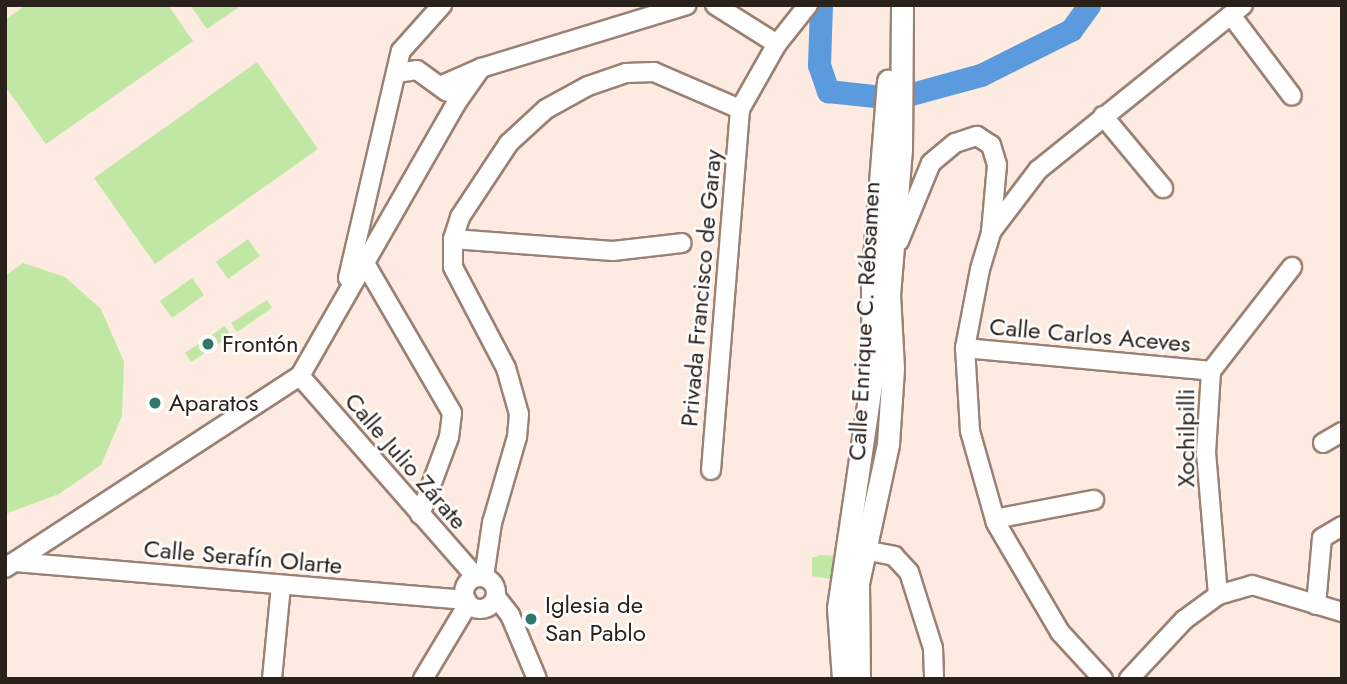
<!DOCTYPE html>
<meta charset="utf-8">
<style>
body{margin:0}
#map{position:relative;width:1347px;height:684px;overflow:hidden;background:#fdebe1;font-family:Jost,sans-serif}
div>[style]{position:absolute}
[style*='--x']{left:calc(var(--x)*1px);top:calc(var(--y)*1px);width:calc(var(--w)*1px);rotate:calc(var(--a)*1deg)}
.green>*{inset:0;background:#c0e8a4}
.river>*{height:23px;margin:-11.5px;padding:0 11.5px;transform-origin:11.5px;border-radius:11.5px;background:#5b9bdd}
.roads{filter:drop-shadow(2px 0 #9b8173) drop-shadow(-2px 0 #9b8173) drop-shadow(0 2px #9b8173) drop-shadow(0 -2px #9b8173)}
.minor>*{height:18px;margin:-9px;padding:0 9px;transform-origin:9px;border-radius:9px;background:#fff}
.minor>.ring{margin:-9px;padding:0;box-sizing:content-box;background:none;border:18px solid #fff;border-radius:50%}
.major>*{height:21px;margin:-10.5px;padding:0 10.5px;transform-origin:10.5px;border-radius:10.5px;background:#fff}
.dots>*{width:19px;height:19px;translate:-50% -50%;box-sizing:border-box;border:4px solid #fff;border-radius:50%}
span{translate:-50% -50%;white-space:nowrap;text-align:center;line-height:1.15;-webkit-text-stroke:5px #fff;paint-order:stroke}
.street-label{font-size:24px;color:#2b211b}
.poi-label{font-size:24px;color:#2b211b}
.left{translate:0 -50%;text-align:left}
.frame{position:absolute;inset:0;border:7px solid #2b211b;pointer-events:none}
</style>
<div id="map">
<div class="green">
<div style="clip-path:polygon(26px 5px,168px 5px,193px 41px,46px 144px,5px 86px,5px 20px)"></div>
<div style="clip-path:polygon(190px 5px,242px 5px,207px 29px)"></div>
<div style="clip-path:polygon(257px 62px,318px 149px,155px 264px,94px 178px)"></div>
<div style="clip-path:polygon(248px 239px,260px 256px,228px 279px,216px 262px)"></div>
<div style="clip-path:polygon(23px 263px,65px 277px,101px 309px,124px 362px,122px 416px,101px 465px,59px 494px,5px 514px,5px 276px)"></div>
<div style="clip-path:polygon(192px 278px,204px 295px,172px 318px,160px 301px)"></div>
<div style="clip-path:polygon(267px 300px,272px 308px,237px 332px,231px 323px)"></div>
<div style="clip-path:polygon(225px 326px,231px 336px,191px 362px,185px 353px)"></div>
<div style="clip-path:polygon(820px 555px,838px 556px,836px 580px,812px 576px,812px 558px)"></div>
</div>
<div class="river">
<div style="--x:821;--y:5;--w:60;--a:91.9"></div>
<div style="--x:819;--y:65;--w:28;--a:71"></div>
<div style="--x:828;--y:91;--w:45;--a:6.3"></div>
<div style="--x:904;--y:96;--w:80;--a:-15.3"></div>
<div style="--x:981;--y:75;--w:101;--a:-26.6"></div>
<div style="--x:1071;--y:30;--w:31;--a:-54"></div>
</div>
<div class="roads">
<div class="minor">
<div style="--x:715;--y:5;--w:73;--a:32.2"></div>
<div style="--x:1231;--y:15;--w:101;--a:53"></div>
<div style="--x:396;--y:73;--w:21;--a:-8"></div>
<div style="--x:417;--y:70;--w:37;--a:36"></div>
<div style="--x:440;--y:86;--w:45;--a:-23.7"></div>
<div style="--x:481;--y:68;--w:215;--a:-17"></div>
<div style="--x:1103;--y:116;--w:94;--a:50.2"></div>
<div style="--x:453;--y:239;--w:160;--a:4.3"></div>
<div style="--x:613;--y:251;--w:69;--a:-6.6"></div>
<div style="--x:894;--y:241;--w:5;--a:0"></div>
<div style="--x:899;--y:241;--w:84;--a:-67.7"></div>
<div style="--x:931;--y:163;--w:31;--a:-40"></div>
<div style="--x:955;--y:143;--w:23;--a:-18"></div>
<div style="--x:977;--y:136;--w:17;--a:33"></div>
<div style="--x:991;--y:145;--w:21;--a:73"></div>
<div style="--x:997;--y:165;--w:67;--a:95.1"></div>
<div style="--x:359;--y:253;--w:185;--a:59.8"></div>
<div style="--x:452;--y:413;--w:24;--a:97"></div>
<div style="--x:449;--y:437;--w:83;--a:110.4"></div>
<div style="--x:348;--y:278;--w:233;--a:-76.9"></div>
<div style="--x:401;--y:51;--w:62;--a:-48.3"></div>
<div style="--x:965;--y:348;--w:247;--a:5.3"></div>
<div style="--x:300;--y:376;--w:267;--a:48.8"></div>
<div style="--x:1323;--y:443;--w:22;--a:-30"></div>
<div style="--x:711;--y:470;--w:362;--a:-85.4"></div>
<div style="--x:740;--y:109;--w:75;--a:-60.4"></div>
<div style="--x:777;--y:44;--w:50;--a:-51.5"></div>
<div style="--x:995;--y:519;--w:101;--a:-10.9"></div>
<div style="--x:864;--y:550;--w:31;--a:11"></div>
<div style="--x:894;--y:556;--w:22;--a:47"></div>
<div style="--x:909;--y:572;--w:80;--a:72.5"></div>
<div style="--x:933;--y:648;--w:31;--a:88"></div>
<div style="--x:15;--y:562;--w:453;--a:4.8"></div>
<div style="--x:5;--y:568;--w:352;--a:-33.1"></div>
<div style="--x:300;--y:376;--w:316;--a:-60.2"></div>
<div style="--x:457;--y:102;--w:42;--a:-54.8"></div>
<div style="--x:484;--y:577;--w:55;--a:-81.6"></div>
<div style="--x:492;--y:523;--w:90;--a:-73.8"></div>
<div style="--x:517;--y:437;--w:23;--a:-85"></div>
<div style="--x:519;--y:414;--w:48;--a:-105.8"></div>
<div style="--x:506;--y:368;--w:114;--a:-117.7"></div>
<div style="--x:453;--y:267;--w:28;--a:-90"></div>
<div style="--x:453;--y:239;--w:23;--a:-72"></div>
<div style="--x:460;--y:217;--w:89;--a:-56.5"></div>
<div style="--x:509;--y:143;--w:50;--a:-42.6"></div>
<div style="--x:546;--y:109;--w:48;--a:-28.7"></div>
<div style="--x:588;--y:86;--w:40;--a:-18.9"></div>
<div style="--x:626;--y:73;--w:28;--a:-2"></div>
<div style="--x:654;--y:72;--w:94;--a:23.3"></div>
<div class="ring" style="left:464px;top:577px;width:14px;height:14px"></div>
<div style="--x:1218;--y:595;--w:143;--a:-94.8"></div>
<div style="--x:1206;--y:453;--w:82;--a:-86.5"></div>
<div style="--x:1211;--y:371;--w:132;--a:-52.1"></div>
<div style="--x:496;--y:597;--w:23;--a:52"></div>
<div style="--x:510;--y:615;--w:69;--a:67.1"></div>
<div style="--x:1316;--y:605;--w:67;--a:-84.9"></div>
<div style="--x:1322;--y:538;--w:23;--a:-31"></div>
<div style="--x:272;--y:679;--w:93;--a:-84.5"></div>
<div style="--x:423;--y:679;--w:87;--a:-59"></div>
<div style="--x:1103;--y:679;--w:64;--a:-132.5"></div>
<div style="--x:1060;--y:632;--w:126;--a:-120.4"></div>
<div style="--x:996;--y:523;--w:96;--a:-105.8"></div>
<div style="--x:970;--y:431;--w:83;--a:-93.4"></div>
<div style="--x:965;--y:348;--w:80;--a:-79.2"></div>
<div style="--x:980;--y:269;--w:39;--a:-73"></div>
<div style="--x:991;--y:232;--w:78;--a:-52.8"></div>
<div style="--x:1038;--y:170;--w:263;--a:-38.8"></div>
<div style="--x:1129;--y:679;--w:81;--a:-47"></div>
<div style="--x:1184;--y:620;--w:42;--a:-36.3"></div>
<div style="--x:1218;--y:595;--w:35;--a:-16"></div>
<div style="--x:1252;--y:585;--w:94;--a:16.7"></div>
</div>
<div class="major">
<div style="--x:843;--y:679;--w:71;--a:-94"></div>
<div style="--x:838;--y:608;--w:239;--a:-81.6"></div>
<div style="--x:873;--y:372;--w:88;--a:-90.7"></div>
<div style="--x:872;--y:284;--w:204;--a:-85.5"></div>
<div style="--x:859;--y:679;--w:96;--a:-90.6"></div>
<div style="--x:858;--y:583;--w:142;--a:-77.8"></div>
<div style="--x:888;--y:444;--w:76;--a:-86.2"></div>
<div style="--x:893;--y:368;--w:73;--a:-93.1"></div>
<div style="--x:889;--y:295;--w:145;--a:-85.3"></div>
<div style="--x:901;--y:150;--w:145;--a:-89.6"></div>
</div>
</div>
<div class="dots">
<div style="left:208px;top:344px;background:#31766a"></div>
<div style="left:155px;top:403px;background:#31766a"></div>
<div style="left:531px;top:619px;background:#31766a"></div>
</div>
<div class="street-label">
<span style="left:701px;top:288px;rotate:-85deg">Privada Francisco de Garay</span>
<span style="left:864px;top:321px;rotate:-87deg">Calle Enrique C. Rébsamen</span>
<span style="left:1090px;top:335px;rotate:5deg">Calle Carlos Aceves</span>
<span style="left:1186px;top:438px;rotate:-90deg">Xochilpilli</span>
<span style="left:406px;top:461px;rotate:49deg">Calle Julio Zárate</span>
<span style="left:243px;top:557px;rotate:5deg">Calle Serafín Olarte</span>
</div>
<div class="poi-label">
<span class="left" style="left:222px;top:344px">Frontón</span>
<span class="left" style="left:169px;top:403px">Aparatos</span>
<span class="left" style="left:545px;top:619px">Iglesia de<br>San Pablo</span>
</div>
<div class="frame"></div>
</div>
